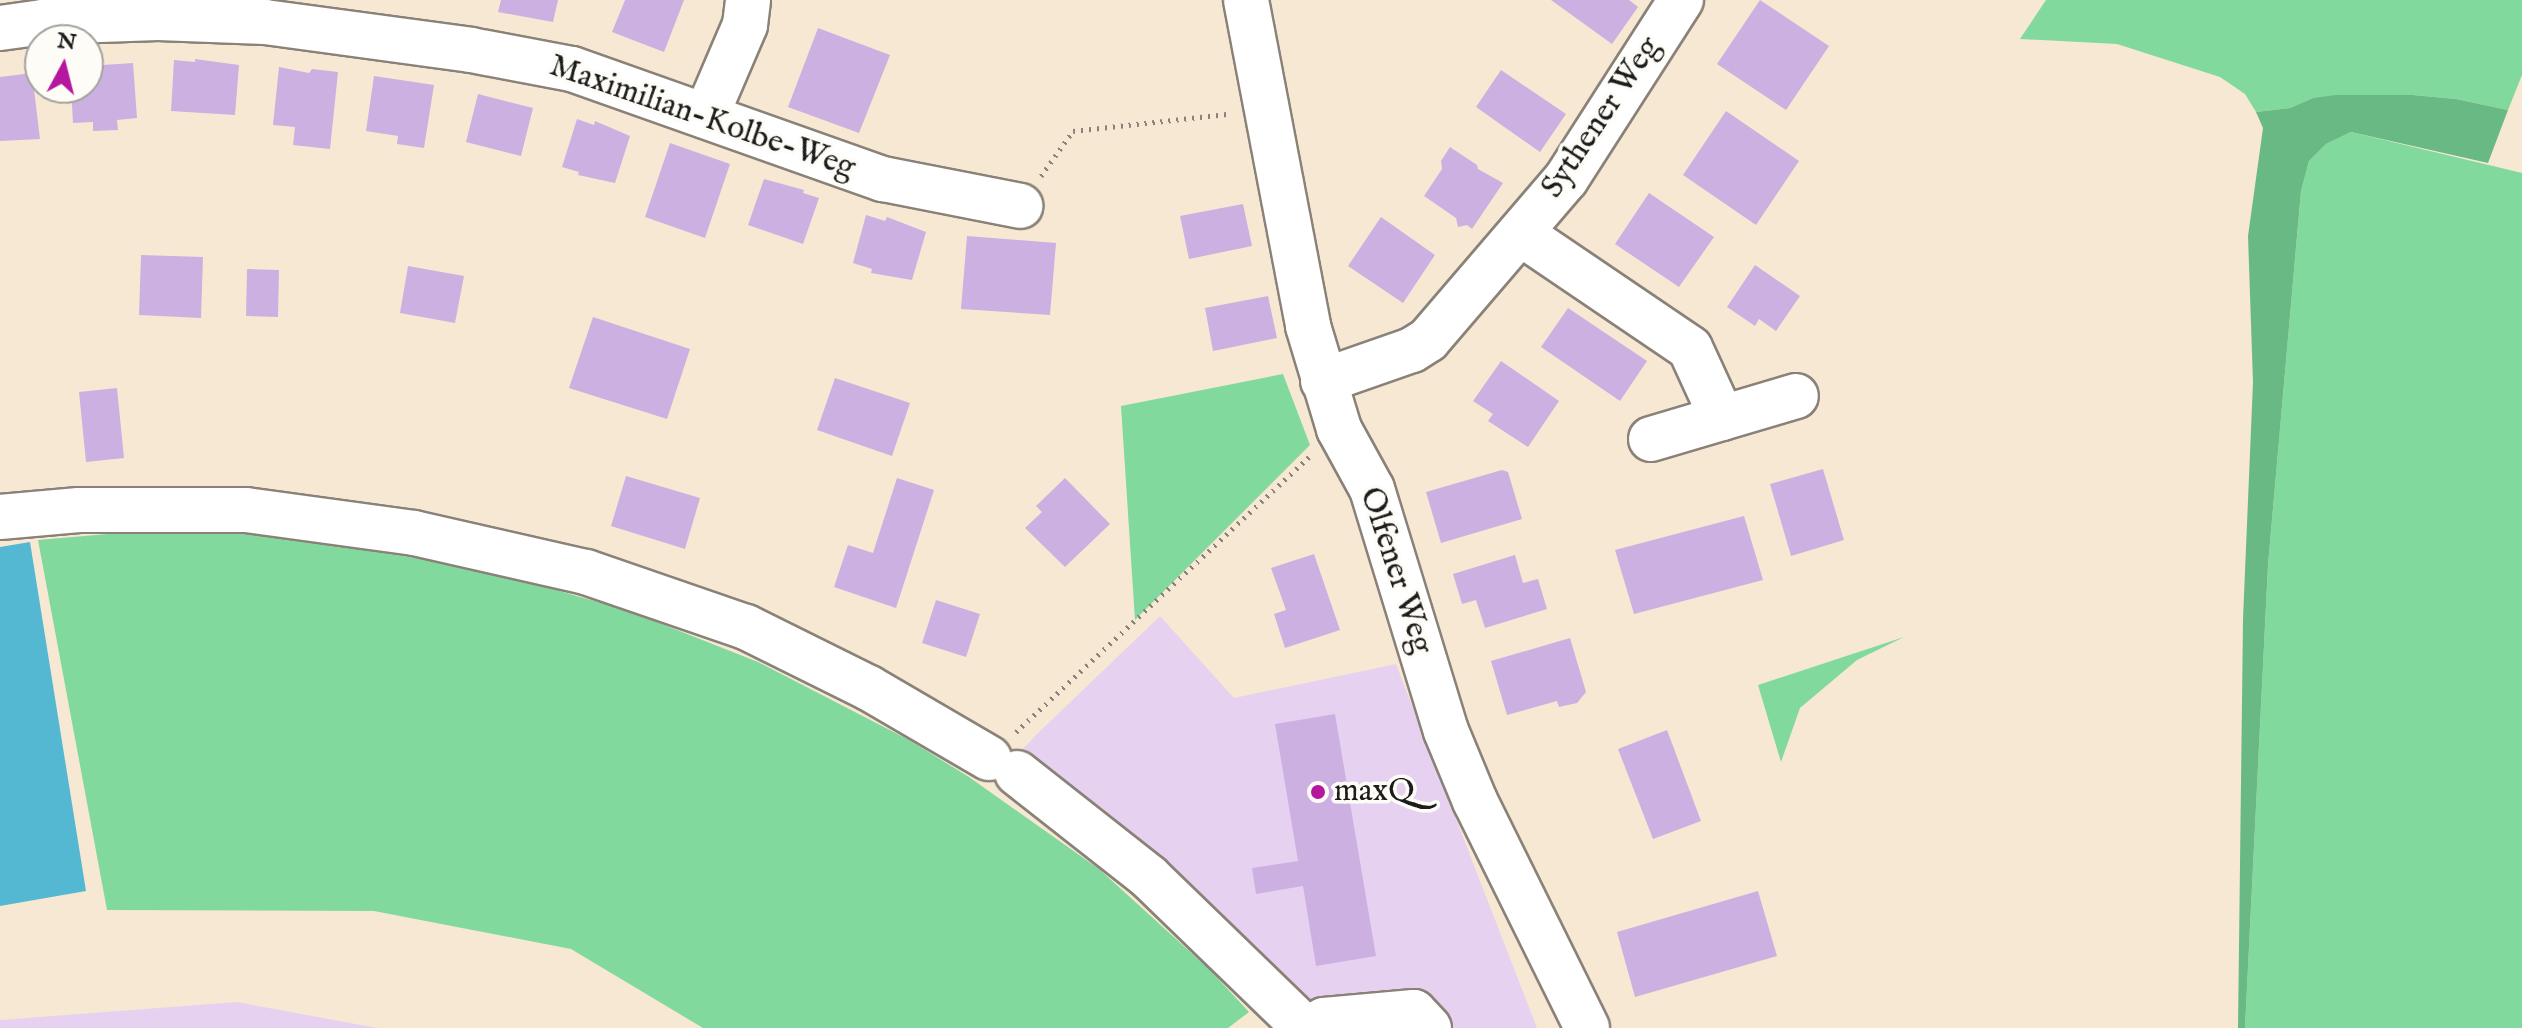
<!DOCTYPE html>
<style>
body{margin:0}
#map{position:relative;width:2522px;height:1028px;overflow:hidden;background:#f7e8d3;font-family:"IM FELL English",serif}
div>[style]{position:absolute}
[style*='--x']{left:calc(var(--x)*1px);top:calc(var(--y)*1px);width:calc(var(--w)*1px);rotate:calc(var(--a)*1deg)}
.built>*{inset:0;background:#e6d2f0}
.green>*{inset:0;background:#82d99d}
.forest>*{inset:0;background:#69b984}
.water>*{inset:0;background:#55b8d3}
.building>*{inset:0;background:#ccb0e1}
.path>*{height:5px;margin-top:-2.5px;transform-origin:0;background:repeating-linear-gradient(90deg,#8a8278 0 2px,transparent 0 8px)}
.roads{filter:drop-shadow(2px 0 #8a8278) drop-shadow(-2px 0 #8a8278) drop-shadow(0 2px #8a8278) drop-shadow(0 -2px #8a8278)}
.minor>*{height:44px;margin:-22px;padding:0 22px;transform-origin:22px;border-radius:22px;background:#fff}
.dots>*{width:22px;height:22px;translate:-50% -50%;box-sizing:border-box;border:4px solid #fdfcf7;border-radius:50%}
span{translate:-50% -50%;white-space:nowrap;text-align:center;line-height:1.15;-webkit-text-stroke:7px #fdfcf7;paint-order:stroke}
.street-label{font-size:32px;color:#1c1c1c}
.poi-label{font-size:32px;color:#1c1c1c}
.left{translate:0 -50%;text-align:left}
.north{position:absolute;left:24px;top:24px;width:80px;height:80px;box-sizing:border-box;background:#fdfcf7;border:2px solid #a3a29f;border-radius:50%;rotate:7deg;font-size:22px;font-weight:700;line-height:32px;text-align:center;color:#1c1c1c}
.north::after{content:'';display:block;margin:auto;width:28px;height:36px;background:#b5179e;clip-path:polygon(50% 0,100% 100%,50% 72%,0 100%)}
</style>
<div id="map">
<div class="built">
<div style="clip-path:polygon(1160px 616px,1234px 698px,1396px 664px,1537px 1028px,1283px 1028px,1215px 957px,997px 777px,1036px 735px)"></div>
<div style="clip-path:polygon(237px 1002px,377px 1028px,0 1028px,0 1020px)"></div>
</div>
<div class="green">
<div style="clip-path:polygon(2046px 0,2522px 0,2522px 75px,2508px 110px,2456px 99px,2413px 95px,2313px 98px,2290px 108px,2256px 112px,2245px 94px,2220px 77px,2117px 44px,2020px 39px)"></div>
<div style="clip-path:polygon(2351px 132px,2522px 173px,2522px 1028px,2245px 1028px,2268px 565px,2301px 191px,2309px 161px,2326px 144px)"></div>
<div style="clip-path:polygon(1283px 374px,1310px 445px,1135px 620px,1121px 406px)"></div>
<div style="clip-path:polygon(131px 532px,257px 534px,476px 567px,629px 611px,758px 662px,909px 740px,969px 777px,1099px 869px,1209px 969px,1249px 1012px,1228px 1028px,703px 1028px,571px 949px,374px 911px,107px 910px,38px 540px)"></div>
<div style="clip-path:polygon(1904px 637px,1857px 660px,1800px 708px,1781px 762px,1758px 685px)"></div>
</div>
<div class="forest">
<div style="clip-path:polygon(2336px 95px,2413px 95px,2456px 99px,2508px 110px,2488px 163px,2351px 132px,2326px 144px,2309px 161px,2301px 191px,2268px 565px,2245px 1028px,2238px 1028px,2243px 619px,2253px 382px,2248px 236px,2263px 128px,2256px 112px,2290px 108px,2313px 98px)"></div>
</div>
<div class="water">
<div style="clip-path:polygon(30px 542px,86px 891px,0 906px,0 547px)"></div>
</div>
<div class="building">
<div style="clip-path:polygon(501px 0,558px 0,553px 22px,498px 12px)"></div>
<div style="clip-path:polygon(625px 0,684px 0,664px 52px,612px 32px)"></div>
<div style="clip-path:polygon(1551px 0,1629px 0,1638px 7px,1612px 44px)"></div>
<div style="clip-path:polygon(1760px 0,1829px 46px,1786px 110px,1717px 64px)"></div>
<div style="clip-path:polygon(818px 28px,890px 55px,859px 133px,788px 107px)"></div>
<div style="clip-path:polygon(195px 59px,239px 65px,235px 115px,171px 111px,174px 60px,195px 62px)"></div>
<div style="clip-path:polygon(133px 63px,137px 118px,117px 120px,118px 130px,93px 131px,93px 122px,73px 123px,71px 88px,88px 88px,88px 66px)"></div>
<div style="clip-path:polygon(279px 67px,309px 73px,312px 69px,338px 72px,330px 149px,293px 145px,295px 127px,273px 125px)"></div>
<div style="clip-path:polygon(1501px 70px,1566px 114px,1540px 152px,1476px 107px)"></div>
<div style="clip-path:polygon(32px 73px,40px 139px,0 141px,0 77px)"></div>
<div style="clip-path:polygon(374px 76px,434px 85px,424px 148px,397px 144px,398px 136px,366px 131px)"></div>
<div style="clip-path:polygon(478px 94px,533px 108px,521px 156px,466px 142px)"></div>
<div style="clip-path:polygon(1726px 111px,1799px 161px,1756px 225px,1683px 175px)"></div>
<div style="clip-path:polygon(577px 119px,594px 125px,595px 121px,630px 136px,615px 183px,578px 175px,579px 172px,562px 167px)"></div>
<div style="clip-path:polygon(670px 143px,730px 164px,705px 238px,645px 217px)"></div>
<div style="clip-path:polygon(1450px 147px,1477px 165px,1478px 169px,1503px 183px,1472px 229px,1467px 225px,1458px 227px,1456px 218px,1424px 196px,1442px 169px,1441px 161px)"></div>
<div style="clip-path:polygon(764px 179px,804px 190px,803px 193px,819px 198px,803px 244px,748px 225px)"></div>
<div style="clip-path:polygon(1649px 193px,1714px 237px,1679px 287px,1615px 244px)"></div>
<div style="clip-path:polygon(1243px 204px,1252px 246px,1189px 259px,1180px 216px)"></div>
<div style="clip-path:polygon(866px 215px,885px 221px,887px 217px,926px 232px,912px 280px,871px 273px,872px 269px,853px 263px)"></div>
<div style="clip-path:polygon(1381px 217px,1435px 255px,1403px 303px,1348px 266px)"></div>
<div style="clip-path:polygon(967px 236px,1056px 243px,1050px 315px,961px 309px)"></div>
<div style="clip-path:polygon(141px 255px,203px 257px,201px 318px,139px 315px)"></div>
<div style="clip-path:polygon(1755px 265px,1800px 296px,1776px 331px,1759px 319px,1755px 326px,1727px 307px)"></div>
<div style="clip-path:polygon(408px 266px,464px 276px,455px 323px,400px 313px)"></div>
<div style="clip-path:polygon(247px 269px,279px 270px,278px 317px,246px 316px)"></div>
<div style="clip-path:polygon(1268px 296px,1277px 338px,1213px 351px,1205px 308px)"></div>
<div style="clip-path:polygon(1568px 308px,1647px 361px,1620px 401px,1541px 347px)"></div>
<div style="clip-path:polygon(593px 317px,690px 349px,667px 419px,569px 388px)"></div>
<div style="clip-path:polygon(1501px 361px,1559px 401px,1528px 447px,1488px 421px,1493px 414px,1473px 401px)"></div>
<div style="clip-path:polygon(835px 378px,910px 403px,892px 456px,817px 430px)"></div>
<div style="clip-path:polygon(117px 388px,124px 458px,86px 462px,79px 392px)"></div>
<div style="clip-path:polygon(1823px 469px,1844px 540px,1791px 556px,1770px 484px)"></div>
<div style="clip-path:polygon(1502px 470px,1508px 472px,1522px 519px,1441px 543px,1426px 492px)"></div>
<div style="clip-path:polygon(626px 476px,700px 498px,685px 549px,611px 526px)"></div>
<div style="clip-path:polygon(897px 478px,934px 490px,896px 608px,834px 587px,848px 545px,873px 553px)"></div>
<div style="clip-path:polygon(1065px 478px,1110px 524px,1065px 567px,1025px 528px,1042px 512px,1036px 506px)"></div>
<div style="clip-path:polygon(1744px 516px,1763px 580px,1634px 614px,1615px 550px)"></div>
<div style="clip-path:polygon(1314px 554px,1340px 630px,1285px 648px,1274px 614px,1286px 610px,1271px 568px)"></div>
<div style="clip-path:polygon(1515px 555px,1523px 583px,1538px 579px,1547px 609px,1485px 628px,1476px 600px,1462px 604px,1453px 574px)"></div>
<div style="clip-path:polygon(936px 600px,980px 614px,966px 657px,922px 643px)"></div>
<div style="clip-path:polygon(1570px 638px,1586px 692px,1577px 703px,1559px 707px,1557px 701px,1507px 715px,1491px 661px)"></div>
<div style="clip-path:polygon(1335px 714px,1376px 956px,1316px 966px,1303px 886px,1256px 894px,1252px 868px,1298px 861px,1275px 724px)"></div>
<div style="clip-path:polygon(1667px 730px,1701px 821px,1653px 839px,1618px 749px)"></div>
<div style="clip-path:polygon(1758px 891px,1777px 956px,1635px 997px,1617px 932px)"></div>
</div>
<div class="path">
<div style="--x:1041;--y:176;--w:55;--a:-54.6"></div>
<div style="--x:1073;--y:131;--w:155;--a:-6.3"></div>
<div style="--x:1016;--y:732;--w:402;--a:-43.2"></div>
</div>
<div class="roads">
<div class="minor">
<div style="--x:1246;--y:0;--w:332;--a:79.2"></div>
<div style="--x:1308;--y:326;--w:108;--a:73.2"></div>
<div style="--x:1339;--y:429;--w:68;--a:61.2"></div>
<div style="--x:1372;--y:489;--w:253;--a:73"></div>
<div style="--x:1446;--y:731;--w:76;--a:67.5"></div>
<div style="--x:1475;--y:801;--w:253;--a:63.7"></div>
<div style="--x:0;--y:28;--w:43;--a:-7.9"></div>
<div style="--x:43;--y:22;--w:115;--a:-2"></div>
<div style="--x:158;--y:18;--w:107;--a:2.1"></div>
<div style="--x:265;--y:22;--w:208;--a:7.7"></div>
<div style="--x:471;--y:50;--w:103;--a:10.7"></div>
<div style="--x:572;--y:69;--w:330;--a:19.5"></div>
<div style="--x:883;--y:179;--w:140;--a:11.1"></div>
<div style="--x:706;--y:116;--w:99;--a:-66.8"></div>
<div style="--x:745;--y:25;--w:25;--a:-83"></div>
<div style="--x:1520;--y:233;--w:205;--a:34.1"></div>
<div style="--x:1690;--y:348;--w:77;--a:65.4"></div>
<div style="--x:1323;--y:381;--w:94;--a:-19.2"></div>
<div style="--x:1412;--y:350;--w:19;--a:-32"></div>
<div style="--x:1428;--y:340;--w:212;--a:-49.4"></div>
<div style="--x:1566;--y:179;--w:213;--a:-57.3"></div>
<div style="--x:1651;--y:439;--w:151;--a:-16.5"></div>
<div style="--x:0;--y:517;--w:79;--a:-5.1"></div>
<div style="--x:79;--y:510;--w:167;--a:0"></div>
<div style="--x:246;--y:510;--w:170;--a:7.8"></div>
<div style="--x:414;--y:533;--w:176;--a:12.8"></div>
<div style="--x:586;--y:572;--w:169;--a:19"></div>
<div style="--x:746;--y:627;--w:137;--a:26.4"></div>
<div style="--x:869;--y:688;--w:139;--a:30.3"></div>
<div style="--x:1017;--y:773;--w:168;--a:38.2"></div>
<div style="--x:1149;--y:877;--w:217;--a:44.1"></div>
<div style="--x:1310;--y:1028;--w:16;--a:-30"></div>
<div style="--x:1324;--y:1020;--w:90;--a:-5.1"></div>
<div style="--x:1414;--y:1012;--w:22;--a:47"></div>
</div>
</div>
<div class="dots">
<div style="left:1318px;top:792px;background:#b5179e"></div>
</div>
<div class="street-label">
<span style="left:702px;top:118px;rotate:19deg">Maximilian-Kolbe-Weg</span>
<span style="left:1602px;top:118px;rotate:-56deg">Sythener Weg</span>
<span style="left:1395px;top:571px;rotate:72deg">Olfener Weg</span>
</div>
<div class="poi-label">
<span class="left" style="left:1334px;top:792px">maxQ</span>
</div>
<div class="north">N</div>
</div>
